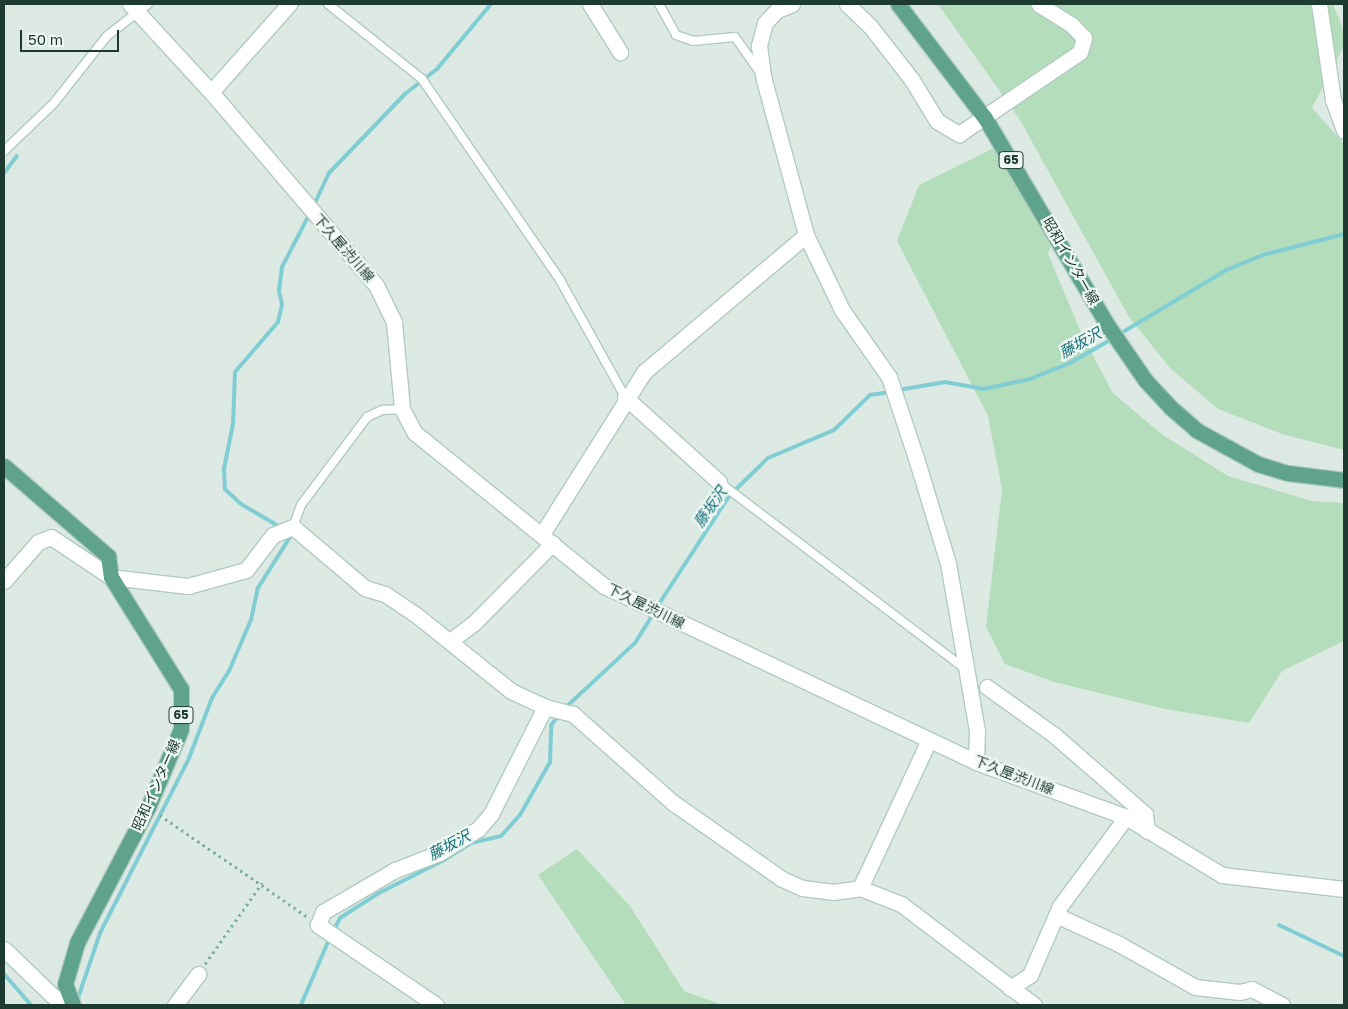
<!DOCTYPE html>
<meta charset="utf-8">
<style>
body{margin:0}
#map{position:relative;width:1348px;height:1009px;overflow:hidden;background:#ddeae4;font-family:"Golos Text","Noto Sans JP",sans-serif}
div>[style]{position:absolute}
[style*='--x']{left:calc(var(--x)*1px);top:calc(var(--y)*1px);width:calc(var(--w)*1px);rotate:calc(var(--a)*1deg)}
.green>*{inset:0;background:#b4ddbc}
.stream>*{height:4px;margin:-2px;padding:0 2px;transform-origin:2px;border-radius:2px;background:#81cdd4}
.path>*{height:2.5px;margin-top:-1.25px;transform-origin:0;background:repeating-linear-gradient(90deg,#7cb09c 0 2.5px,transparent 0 6.5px)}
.roads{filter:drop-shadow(1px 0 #b0cbbf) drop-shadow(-1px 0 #b0cbbf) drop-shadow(0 1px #b0cbbf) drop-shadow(0 -1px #b0cbbf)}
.service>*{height:8px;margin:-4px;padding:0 4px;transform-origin:4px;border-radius:4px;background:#fff}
.minor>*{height:15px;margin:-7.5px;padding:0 7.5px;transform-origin:7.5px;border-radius:7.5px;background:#fff}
.tertiary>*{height:15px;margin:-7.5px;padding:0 7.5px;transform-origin:7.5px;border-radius:7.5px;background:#fff}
.secondary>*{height:15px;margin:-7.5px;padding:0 7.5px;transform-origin:7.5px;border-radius:7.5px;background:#fff}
.primary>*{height:15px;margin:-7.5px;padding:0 7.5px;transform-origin:7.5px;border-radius:7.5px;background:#5fa38c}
span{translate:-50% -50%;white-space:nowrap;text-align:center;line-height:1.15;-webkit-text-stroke:4.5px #eef7f2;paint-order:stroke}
.shield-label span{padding:1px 4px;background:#eef7f2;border:1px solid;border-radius:4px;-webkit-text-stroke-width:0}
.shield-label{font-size:12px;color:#1e3b31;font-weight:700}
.street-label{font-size:14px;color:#1e3b31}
.water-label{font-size:15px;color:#167079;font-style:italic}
.frame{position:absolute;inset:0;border:5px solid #1e3b31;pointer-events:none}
.scale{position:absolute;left:20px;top:30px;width:99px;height:22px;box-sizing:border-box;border:2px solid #1e3b31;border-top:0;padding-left:6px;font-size:15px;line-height:18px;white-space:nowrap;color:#1e3b31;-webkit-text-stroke:4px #eef7f2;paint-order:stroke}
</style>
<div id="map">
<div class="green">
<div style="clip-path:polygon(938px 4px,1333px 4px,1344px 31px,1344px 46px,1312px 108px,1344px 144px,1344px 450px,1282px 434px,1218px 409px,1170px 368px,1129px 317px,1020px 120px)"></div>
<div style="clip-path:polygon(996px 147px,1056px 233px,1048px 254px,1080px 330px,1112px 392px,1160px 433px,1228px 476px,1312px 501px,1344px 503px,1344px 641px,1282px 671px,1249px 723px,1165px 709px,1054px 682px,1005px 664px,986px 627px,1002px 489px,988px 416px,897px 241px,919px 185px)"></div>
<div style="clip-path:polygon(577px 849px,630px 906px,684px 991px,723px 1005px,626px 1005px,538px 875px)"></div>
</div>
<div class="stream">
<div style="--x:297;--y:5;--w:1;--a:-45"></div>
<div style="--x:4;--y:173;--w:21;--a:-53"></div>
<div style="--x:314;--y:205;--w:35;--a:-65"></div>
<div style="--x:329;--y:173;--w:110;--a:-46.1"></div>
<div style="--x:405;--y:94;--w:41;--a:-38"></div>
<div style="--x:437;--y:69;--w:85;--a:-50.3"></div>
<div style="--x:1118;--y:335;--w:126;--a:-31"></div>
<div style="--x:1226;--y:270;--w:40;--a:-22"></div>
<div style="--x:1263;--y:255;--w:84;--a:-14.5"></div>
<div style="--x:898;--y:390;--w:48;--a:-9.7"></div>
<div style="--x:945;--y:382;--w:40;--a:10"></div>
<div style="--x:984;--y:389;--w:47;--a:-12.3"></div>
<div style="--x:1030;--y:379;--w:43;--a:-21.8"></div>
<div style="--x:1070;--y:363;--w:48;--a:-29.7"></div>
<div style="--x:280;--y:527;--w:45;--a:-149.5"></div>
<div style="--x:241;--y:504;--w:22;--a:-137"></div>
<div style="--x:225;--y:489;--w:20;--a:-93"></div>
<div style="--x:224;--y:469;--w:46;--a:-78.7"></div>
<div style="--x:233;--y:424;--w:52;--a:-87.8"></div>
<div style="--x:235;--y:372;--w:66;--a:-49.3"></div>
<div style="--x:278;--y:322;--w:18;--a:-77"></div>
<div style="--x:282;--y:304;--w:13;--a:-103"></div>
<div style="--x:279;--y:291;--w:24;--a:-83"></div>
<div style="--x:282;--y:267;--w:61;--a:-62.6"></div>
<div style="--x:657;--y:607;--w:132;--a:-57"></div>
<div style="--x:729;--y:496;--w:54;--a:-44.3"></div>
<div style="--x:768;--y:458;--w:72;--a:-23"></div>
<div style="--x:834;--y:430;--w:50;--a:-44.2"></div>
<div style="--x:870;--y:395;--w:21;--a:-8"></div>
<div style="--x:565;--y:708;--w:96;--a:-42.9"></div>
<div style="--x:635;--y:643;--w:36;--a:-58"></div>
<div style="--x:1279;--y:925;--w:72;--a:25.5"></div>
<div style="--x:334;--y:930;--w:13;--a:-63"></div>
<div style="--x:340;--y:918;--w:46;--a:-32.7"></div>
<div style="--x:379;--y:893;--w:73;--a:-26.9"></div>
<div style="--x:444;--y:860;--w:32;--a:-32"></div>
<div style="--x:471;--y:843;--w:31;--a:-13"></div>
<div style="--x:501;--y:836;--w:28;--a:-48"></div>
<div style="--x:520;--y:815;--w:61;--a:-60.5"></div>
<div style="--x:550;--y:762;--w:37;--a:-88"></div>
<div style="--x:551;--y:725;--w:13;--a:-51"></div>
<div style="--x:4;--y:974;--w:41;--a:48.9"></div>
<div style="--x:77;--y:1001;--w:72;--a:-71.3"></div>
<div style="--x:100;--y:933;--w:196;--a:-63"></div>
<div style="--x:189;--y:758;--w:64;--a:-69"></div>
<div style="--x:212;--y:698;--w:32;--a:-58"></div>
<div style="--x:229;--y:671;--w:56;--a:-66.7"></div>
<div style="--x:251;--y:620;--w:33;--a:-78"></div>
<div style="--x:258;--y:588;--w:60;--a:-57.9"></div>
<div style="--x:290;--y:537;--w:4;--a:-135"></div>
<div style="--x:301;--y:1005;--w:74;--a:-66.9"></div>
</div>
<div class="path">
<div style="--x:160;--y:815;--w:180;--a:34.6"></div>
<div style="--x:4;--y:817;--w:7;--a:90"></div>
<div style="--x:205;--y:964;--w:99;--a:-54.9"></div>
</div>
<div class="roads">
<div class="service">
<div style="--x:328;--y:4;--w:120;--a:38.6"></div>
<div style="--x:422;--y:79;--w:244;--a:55.5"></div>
<div style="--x:560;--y:280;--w:134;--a:60.9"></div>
<div style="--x:659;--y:4;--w:35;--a:61"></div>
<div style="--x:676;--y:35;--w:18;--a:19"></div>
<div style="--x:693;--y:41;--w:42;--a:-5.4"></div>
<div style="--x:735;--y:37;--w:42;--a:54.8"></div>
<div style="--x:4;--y:151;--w:69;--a:-43.8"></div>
<div style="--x:54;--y:103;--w:85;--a:-51.7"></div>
<div style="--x:107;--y:36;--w:52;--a:-38"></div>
<div style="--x:719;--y:482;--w:308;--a:37.2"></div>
<div style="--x:293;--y:527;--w:23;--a:-70"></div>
<div style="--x:301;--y:505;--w:110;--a:-53.1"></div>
<div style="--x:367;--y:417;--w:17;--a:-25"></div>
<div style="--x:382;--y:410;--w:20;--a:-3"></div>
</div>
<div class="minor">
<div style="--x:590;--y:4;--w:57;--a:58"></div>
<div style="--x:792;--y:4;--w:16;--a:158"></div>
<div style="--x:777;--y:10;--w:18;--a:133"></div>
<div style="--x:765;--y:23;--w:24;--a:105"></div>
<div style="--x:759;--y:46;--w:34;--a:82"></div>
<div style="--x:764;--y:80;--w:161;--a:74.8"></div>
<div style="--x:806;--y:235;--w:83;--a:64.4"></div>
<div style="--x:842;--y:310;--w:82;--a:55"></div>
<div style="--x:889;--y:377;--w:85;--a:71.6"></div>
<div style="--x:916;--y:458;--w:110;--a:73.1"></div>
<div style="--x:948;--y:563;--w:170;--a:80.2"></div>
<div style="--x:977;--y:731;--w:31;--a:92"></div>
<div style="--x:847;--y:4;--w:32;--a:44"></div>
<div style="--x:870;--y:26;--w:68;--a:52.1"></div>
<div style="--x:912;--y:80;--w:48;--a:58.6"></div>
<div style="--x:937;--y:121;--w:26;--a:31"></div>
<div style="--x:959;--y:134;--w:146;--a:-34.1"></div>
<div style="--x:1080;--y:52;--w:15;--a:-74"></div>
<div style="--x:1084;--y:38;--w:18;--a:-133"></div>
<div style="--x:1072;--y:25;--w:39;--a:-148"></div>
<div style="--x:1319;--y:4;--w:97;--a:81.7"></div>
<div style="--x:1333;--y:100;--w:33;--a:70"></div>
<div style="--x:211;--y:92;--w:118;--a:-48.4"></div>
<div style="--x:625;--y:397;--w:127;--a:42.1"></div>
<div style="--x:542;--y:534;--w:191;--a:-57.8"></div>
<div style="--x:644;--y:372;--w:212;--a:-40.2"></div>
<div style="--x:4;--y:581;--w:52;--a:-48.9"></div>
<div style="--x:38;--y:542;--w:14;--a:-21"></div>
<div style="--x:51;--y:537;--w:72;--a:33.7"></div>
<div style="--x:111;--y:577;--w:78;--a:6.7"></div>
<div style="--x:188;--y:586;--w:60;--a:-15.4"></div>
<div style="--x:246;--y:570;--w:44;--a:-52.4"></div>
<div style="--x:273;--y:535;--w:22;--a:-22"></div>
<div style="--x:293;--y:527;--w:94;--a:40.3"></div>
<div style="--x:365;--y:588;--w:21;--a:17"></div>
<div style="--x:385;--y:594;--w:36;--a:34"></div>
<div style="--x:415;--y:614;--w:123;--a:38.7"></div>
<div style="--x:511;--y:691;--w:38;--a:25"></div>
<div style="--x:545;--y:707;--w:29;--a:14"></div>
<div style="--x:573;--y:714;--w:132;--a:41.6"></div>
<div style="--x:672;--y:802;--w:134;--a:35"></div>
<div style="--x:782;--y:879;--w:22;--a:24"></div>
<div style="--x:802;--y:888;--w:31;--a:7"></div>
<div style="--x:833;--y:892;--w:27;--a:-8"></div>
<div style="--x:860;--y:888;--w:44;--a:21.3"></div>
<div style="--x:901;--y:904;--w:167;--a:37.2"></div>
<div style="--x:450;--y:641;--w:30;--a:-37"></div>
<div style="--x:474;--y:623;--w:112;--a:-45.4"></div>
<div style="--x:987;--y:687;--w:81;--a:35.5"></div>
<div style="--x:1053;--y:734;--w:122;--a:41"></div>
<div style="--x:1145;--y:814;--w:17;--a:83"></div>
<div style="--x:860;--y:888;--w:163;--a:-65"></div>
<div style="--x:1056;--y:915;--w:69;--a:24.7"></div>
<div style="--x:1119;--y:944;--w:87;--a:29.5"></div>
<div style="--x:1195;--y:987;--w:45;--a:6.3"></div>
<div style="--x:1240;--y:992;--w:12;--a:-14"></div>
<div style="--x:1252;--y:989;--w:34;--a:28"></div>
<div style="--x:1010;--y:988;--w:24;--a:-33"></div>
<div style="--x:1030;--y:975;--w:75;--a:-66.5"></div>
<div style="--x:1060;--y:906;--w:111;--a:-53.4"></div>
<div style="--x:175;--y:1005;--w:39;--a:-53"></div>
<div style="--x:436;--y:1005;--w:143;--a:-145.9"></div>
<div style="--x:318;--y:925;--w:14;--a:-69"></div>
<div style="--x:323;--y:912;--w:83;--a:-30.3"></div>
<div style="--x:395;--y:870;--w:47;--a:-21.1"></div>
<div style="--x:439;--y:853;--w:46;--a:-31.6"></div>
<div style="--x:478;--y:829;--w:20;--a:-49"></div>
<div style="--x:491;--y:814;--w:120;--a:-63.2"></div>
</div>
<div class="tertiary">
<div style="--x:4;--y:949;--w:74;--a:43.9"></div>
<div style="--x:57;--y:1000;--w:13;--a:-29"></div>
</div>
<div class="secondary">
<div style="--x:130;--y:4;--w:120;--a:47.4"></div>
<div style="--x:211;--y:92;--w:254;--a:49.5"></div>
<div style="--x:376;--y:285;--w:41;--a:64.1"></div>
<div style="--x:394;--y:322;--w:87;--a:84.7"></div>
<div style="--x:402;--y:409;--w:27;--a:62"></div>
<div style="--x:415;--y:433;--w:243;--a:39"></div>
<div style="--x:604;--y:586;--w:412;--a:25.3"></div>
<div style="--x:976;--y:762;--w:160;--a:20.1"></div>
<div style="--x:1126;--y:817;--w:112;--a:31.1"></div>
<div style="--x:1222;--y:875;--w:123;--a:6.5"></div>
</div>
<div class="primary">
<div style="--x:898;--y:4;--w:143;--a:52.7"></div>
<div style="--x:985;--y:118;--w:242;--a:59.4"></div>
<div style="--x:1108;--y:326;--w:67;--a:55.4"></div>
<div style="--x:1146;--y:381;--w:35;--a:47"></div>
<div style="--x:1170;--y:407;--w:35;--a:41"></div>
<div style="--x:1196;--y:430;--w:71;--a:28.7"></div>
<div style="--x:1258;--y:464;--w:31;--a:17"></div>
<div style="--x:1288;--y:473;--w:56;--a:7.1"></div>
<div style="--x:4;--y:466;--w:138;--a:40.9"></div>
<div style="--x:108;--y:556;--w:21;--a:82"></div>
<div style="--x:111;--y:577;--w:132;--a:58"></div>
<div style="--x:181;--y:689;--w:40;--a:90"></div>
<div style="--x:181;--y:729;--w:85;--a:112.9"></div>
<div style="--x:148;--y:807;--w:153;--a:117.6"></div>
<div style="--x:77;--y:943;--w:43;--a:106.3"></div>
<div style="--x:65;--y:984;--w:22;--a:69"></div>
</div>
</div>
<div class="shield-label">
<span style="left:1011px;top:160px">65</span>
<span style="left:181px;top:715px">65</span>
</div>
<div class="street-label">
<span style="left:344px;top:248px;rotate:49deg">下久屋渋川線</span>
<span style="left:1071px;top:261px;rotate:60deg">昭和インター線</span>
<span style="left:646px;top:606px;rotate:26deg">下久屋渋川線</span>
<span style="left:1014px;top:775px;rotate:21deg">下久屋渋川線</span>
<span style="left:156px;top:785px;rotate:-66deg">昭和インター線</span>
</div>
<div class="water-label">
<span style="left:1080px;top:343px;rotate:-29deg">藤坂沢</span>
<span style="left:710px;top:507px;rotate:-55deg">藤坂沢</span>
<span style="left:449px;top:845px;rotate:-28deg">藤坂沢</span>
</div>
<div class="frame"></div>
<div class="scale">50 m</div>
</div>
